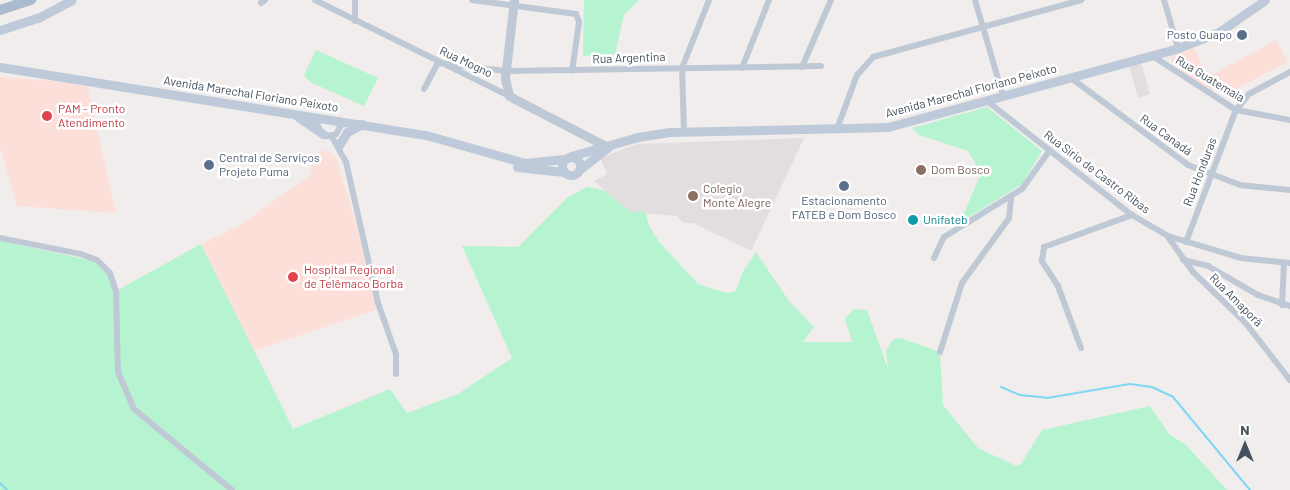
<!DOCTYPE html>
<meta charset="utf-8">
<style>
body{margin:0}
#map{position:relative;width:1290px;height:490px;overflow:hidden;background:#f1eded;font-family:Barlow,sans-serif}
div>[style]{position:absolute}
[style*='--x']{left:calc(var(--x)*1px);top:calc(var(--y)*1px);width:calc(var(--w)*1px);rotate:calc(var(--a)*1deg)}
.education>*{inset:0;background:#e2dedf}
.medical>*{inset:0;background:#fddfda}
.green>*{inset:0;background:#b6f3d1}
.stream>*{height:2px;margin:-1px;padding:0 1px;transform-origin:1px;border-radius:1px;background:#7fd7f5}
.minor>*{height:6px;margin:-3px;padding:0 3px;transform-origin:3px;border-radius:3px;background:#bfc9d5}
.tertiary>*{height:9px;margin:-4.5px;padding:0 4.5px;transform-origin:4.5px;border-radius:4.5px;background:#bfc9d5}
.secondary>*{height:9px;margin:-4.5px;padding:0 4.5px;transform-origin:4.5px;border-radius:4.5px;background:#becad9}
.secondary>.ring{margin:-4.5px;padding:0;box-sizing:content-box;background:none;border:9px solid #becad9;border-radius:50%}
.primary>*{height:10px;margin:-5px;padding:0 5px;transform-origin:5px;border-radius:5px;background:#aabbd0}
.dots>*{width:14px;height:14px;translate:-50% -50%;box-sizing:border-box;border:2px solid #fff;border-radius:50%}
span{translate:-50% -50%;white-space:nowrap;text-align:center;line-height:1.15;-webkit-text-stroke:5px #fff;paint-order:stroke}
.service-label{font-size:12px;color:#4e5e75}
.right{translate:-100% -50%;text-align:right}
.left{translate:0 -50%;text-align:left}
.street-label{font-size:12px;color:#44505d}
.health-label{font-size:12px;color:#be3a42}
.education-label{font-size:12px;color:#785e54}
.culture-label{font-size:12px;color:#0d838f}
.north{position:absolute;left:1220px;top:420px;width:50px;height:50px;-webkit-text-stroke:4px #fff;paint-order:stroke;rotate:0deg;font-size:14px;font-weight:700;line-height:20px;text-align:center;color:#44505d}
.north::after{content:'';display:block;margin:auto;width:18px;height:22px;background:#44505d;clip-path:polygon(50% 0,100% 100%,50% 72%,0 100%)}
</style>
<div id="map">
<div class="education">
<div style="clip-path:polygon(1141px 62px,1150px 94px,1138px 98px,1129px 66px)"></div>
<div style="clip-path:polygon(804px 138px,751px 251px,693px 223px,684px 223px,677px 216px,629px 212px,594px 181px,607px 174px,600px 158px,637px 144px)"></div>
</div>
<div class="medical">
<div style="clip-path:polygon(1276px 40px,1288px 62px,1225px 95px,1199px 84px,1173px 66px,1171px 55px,1194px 48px,1208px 77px)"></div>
<div style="clip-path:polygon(0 77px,87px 84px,116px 213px,17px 206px,0 147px)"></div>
<div style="clip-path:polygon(325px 150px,336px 157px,361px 240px,376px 310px,253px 351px,201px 244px,238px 226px,311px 175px,312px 156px)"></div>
</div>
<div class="green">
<div style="clip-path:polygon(584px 0,639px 0,624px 15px,615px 54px,583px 56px)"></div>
<div style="clip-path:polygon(316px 50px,378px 78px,364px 106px,310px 82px,304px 75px)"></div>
<div style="clip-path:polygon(987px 107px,1042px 151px,1022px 184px,960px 223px,981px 173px,968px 151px,919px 135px,912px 128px)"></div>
<div style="clip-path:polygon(587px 187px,603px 190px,631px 212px,646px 212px,648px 224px,659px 242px,698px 284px,726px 293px,736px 291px,742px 273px,756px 252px,789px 301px,814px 327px,803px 342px,852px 342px,845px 319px,854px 309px,867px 310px,888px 369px,886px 351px,893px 339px,900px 338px,940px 352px,943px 405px,978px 448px,1016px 466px,1021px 464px,1042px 430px,1150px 406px,1169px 434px,1186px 445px,1227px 490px,0 490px,0 241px,94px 261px,109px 274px,114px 292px,201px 244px,293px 429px,390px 389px,407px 413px,458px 394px,512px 358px,462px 246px,518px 247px,568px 197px)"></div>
</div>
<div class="stream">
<div style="--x:1001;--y:387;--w:21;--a:23"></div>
<div style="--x:1020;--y:395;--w:27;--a:6"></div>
<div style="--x:1047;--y:398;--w:84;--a:-9.6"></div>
<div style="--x:1130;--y:384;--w:22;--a:8"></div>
<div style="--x:1152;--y:387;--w:23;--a:25"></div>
<div style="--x:1173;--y:397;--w:121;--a:50.4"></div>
<div style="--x:0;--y:483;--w:10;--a:45"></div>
</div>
<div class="minor">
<div style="--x:315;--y:0;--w:216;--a:26.3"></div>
<div style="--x:355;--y:0;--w:21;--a:90"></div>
<div style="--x:472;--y:0;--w:105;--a:7.7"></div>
<div style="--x:576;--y:14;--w:9;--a:69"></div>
<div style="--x:579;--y:22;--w:49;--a:98.1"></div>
<div style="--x:975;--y:0;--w:100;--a:73.7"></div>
<div style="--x:1164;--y:0;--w:50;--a:73.7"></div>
<div style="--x:261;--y:3;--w:5;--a:-37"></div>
<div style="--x:1151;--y:55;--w:101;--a:32.9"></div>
<div style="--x:1236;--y:110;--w:55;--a:10.5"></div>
<div style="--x:438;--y:63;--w:68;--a:6.7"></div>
<div style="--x:506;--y:71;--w:315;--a:-0.9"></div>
<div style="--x:802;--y:67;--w:73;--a:-66.6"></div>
<div style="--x:742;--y:68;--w:73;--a:-68.3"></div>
<div style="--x:1071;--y:78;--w:146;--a:36.6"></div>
<div style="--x:1188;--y:165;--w:56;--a:21"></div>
<div style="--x:1240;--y:185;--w:50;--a:5.7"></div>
<div style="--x:424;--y:89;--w:30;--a:-62"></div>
<div style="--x:987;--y:101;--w:184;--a:38.2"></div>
<div style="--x:1132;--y:215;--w:42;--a:30.3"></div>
<div style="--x:1168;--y:236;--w:76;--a:16.8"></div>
<div style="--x:1241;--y:258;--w:49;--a:5.8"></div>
<div style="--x:315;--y:118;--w:14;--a:69"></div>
<div style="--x:320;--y:131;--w:9;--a:32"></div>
<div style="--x:328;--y:136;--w:8;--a:-14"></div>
<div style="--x:336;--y:134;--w:14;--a:-60"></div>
<div style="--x:837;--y:129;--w:58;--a:-69.7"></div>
<div style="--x:857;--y:75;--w:24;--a:-48"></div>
<div style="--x:873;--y:57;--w:216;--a:-15.3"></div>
<div style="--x:684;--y:131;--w:63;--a:-91.8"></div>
<div style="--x:682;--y:68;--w:73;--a:-68.3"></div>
<div style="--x:332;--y:137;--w:29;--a:61"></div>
<div style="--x:346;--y:162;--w:145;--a:77.2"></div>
<div style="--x:378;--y:303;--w:54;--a:70.6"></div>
<div style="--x:396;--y:354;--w:20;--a:90"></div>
<div style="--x:1168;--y:237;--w:43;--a:54.5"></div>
<div style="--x:1193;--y:272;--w:71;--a:43.9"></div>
<div style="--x:1244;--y:321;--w:75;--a:52.1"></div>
<div style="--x:0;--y:238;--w:83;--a:11.2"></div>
<div style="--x:81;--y:254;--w:17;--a:21"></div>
<div style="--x:97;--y:260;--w:18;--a:45"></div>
<div style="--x:110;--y:273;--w:20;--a:72"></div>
<div style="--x:116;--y:292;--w:80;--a:88.6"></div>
<div style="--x:118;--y:372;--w:40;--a:66.6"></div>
<div style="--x:134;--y:409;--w:127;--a:39.6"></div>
<div style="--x:1186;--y:242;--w:141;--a:-69.3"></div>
<div style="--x:1236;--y:110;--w:21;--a:-51"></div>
<div style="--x:1249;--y:94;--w:47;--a:-28.2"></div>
<div style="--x:934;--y:258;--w:23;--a:-65"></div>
<div style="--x:944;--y:237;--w:92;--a:-31.6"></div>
<div style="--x:1022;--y:189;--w:48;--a:-54.3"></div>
<div style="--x:1183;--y:260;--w:26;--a:13"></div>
<div style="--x:1208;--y:266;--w:58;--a:30.1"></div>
<div style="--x:1258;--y:295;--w:34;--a:19"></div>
<div style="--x:1282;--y:305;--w:42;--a:-87.3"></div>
<div style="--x:1081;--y:348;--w:66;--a:-110.4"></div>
<div style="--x:1058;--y:286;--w:30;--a:-123"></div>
<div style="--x:1042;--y:261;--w:14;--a:-82"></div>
<div style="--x:1044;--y:247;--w:94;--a:-20"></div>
<div style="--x:940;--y:352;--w:72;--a:-72.3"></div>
<div style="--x:962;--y:283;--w:80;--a:-54.1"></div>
<div style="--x:1009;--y:218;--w:20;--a:-84"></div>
</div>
<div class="tertiary">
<div style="--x:514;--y:0;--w:79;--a:96.6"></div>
<div style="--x:505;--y:78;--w:18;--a:77"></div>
<div style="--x:509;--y:96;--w:111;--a:27.3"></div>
</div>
<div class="secondary">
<div style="--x:0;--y:30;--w:40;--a:-18"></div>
<div style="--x:38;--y:18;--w:38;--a:-28"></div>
<div style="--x:0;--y:67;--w:431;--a:9.1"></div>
<div style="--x:426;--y:135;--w:103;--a:15.8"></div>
<div style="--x:525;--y:163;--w:39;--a:-6"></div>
<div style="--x:297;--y:116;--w:32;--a:35"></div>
<div style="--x:339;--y:145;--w:15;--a:-58"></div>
<div style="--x:347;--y:132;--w:17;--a:-28"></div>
<div style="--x:571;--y:156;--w:70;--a:-15.8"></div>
<div style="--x:638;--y:137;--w:32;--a:-9"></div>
<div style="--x:670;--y:132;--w:218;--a:-1.3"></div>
<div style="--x:888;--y:127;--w:301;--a:-15.2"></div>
<div style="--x:1178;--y:48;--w:44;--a:-21.3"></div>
<div style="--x:1219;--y:32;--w:56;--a:-34.8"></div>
<div class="ring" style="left:562px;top:157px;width:9px;height:9px"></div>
<div style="--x:517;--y:167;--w:47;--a:6.1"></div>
<div style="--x:579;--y:170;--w:37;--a:-38"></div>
</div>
<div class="primary">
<div style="--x:0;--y:10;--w:33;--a:-18"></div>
</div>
<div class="dots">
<div style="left:1242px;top:35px;background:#5c6f8a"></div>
<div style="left:47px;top:116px;background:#e0444e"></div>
<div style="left:209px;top:165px;background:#5c6f8a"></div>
<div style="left:921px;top:170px;background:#8d6e63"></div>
<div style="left:844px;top:186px;background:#5c6f8a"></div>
<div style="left:693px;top:196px;background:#8d6e63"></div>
<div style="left:913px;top:220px;background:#0f9aa8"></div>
<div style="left:293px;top:277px;background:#e0444e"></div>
</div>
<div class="service-label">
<span class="right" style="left:1232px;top:35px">Posto Guapo</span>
<span class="left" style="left:219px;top:165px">Central de Serviços<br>Projeto Puma</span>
<span style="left:844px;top:208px">Estacionamento<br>FATEB e Dom Bosco</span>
</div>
<div class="street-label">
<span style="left:629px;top:58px;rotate:-2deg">Rua Argentina</span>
<span style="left:466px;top:62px;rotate:25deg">Rua Mogno</span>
<span style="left:1210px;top:79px;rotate:31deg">Rua Guatemala</span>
<span style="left:971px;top:91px;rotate:-15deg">Avenida Marechal Floriano Peixoto</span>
<span style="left:251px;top:94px;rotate:9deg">Avenida Marechal Floriano Peixoto</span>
<span style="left:1166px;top:135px;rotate:36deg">Rua Canadá</span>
<span style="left:1097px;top:172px;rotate:37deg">Rua Sírio de Castro Ribas</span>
<span style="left:1200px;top:172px;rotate:-69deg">Rua Honduras</span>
<span style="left:1236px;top:300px;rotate:45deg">Rua Amaporã</span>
</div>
<div class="health-label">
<span class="left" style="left:58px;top:116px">PAM - Pronto<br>Atendimento</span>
<span class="left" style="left:304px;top:277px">Hospital Regional<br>de Telêmaco Borba</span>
</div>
<div class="education-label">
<span class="left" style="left:931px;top:170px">Dom Bosco</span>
<span class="left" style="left:703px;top:196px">Colegio<br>Monte Alegre</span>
</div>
<div class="culture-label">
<span class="left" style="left:923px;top:220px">Unifateb</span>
</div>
<div class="north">N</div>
</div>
